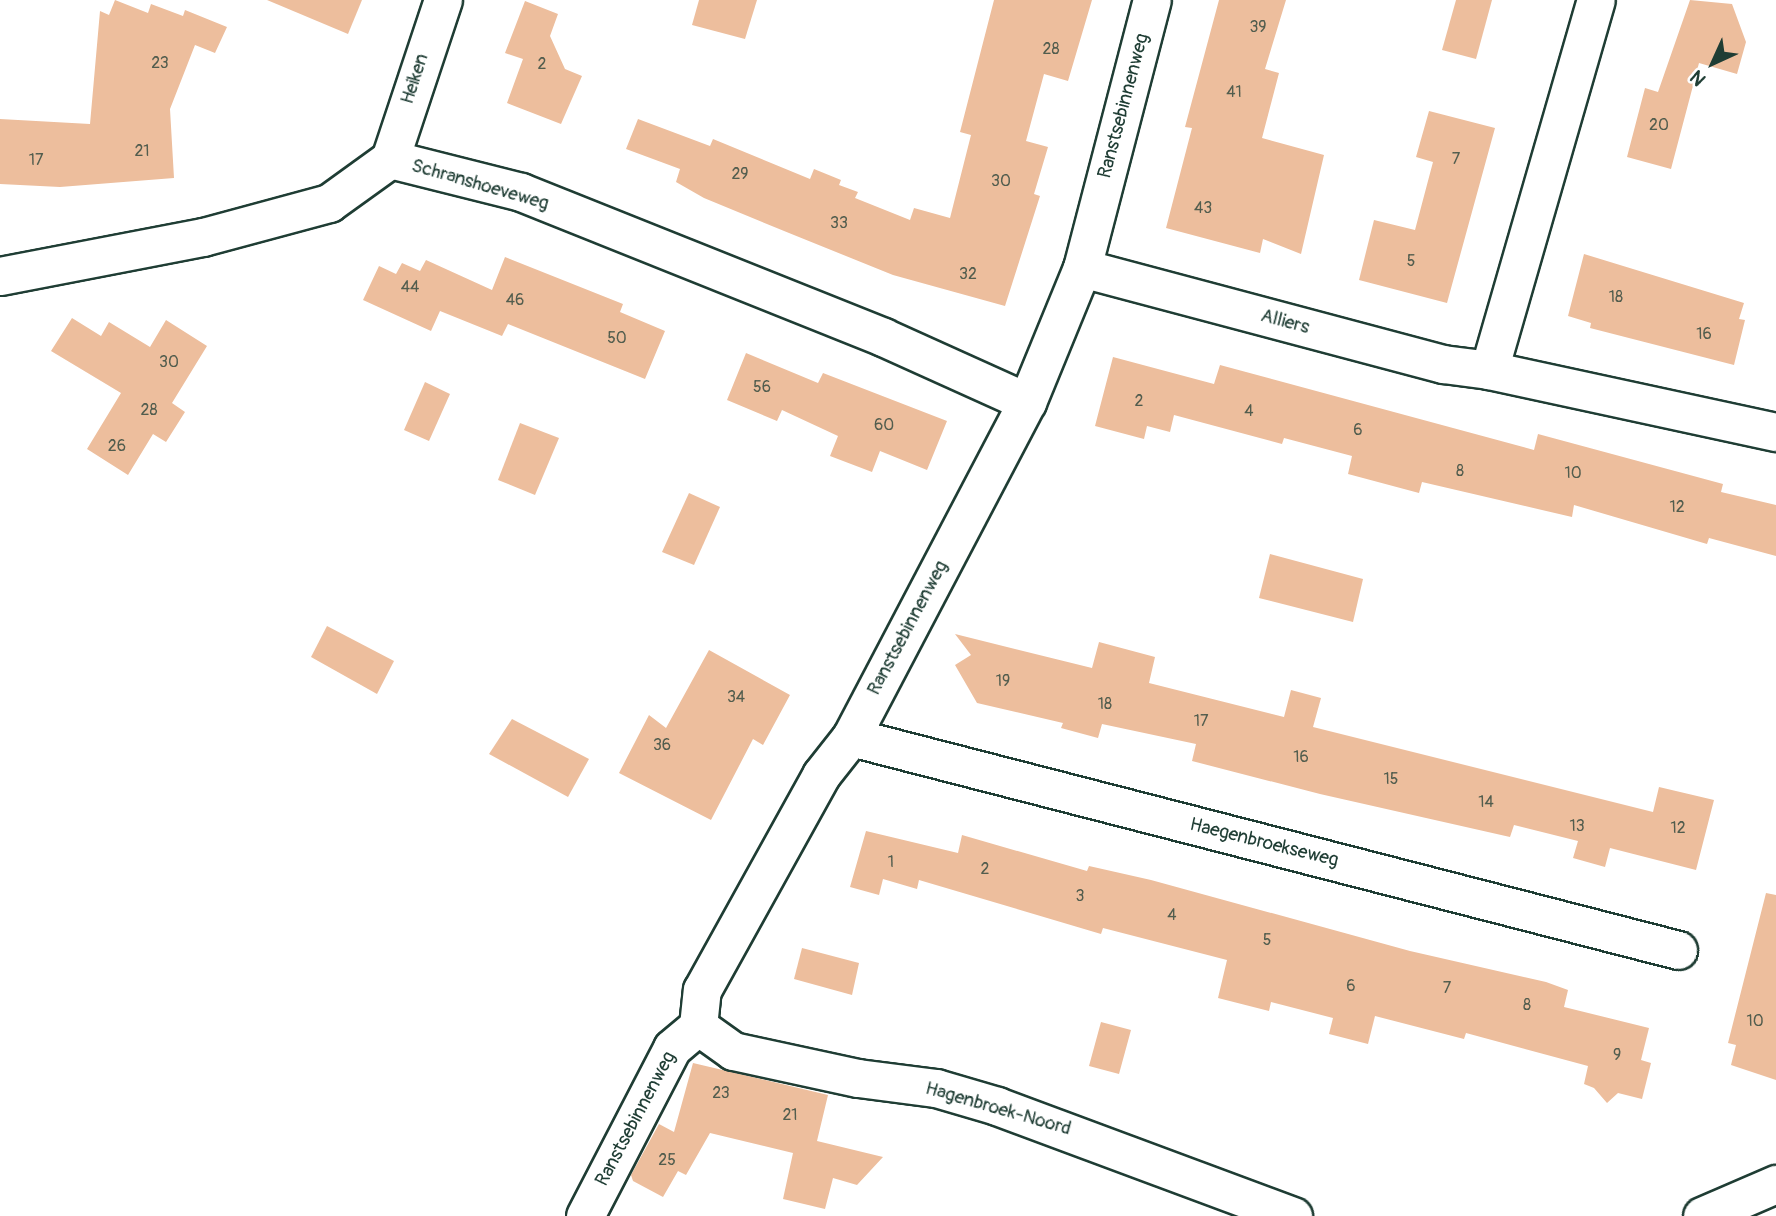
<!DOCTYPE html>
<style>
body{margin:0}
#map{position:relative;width:1776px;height:1216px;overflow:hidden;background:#fff;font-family:Pangolin,sans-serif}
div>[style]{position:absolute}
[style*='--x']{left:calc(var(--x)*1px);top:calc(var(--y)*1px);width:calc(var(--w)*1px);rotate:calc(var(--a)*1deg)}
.building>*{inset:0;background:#edbe9d}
.roads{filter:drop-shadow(2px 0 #1f3d34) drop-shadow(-2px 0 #1f3d34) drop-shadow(0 2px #1f3d34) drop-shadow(0 -2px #1f3d34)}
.minor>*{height:37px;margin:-18.5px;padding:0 18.5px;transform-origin:18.5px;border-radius:18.5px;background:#fff}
span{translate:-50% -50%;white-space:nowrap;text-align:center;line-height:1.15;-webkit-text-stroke:5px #fff;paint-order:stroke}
.number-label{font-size:16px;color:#525d4e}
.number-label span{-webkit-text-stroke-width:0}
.street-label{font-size:19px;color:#1f3d34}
.north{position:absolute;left:1678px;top:28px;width:70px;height:70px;-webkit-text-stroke:5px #fff;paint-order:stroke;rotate:225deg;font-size:19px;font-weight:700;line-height:28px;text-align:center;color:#1f3d34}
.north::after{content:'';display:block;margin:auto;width:24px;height:32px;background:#1f3d34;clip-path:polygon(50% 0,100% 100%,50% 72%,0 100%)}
</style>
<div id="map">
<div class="building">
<div style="clip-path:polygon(115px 0,148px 13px,151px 4px,183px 16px,185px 10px,227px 27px,215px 53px,195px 45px,170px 109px,174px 178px,60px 187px,0 184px,0 119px,90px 124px,100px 11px,109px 15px)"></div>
<div style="clip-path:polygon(267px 0,362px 0,348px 34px)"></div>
<div style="clip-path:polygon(699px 0,757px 0,745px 39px,692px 25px)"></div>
<div style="clip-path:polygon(994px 0,1092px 0,1068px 81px,1044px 74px,1026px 141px,1048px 147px,1034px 194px,1040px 196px,1005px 306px,893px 275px,789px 233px,704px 198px,676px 182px,680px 169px,626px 149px,638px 119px,710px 146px,713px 139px,810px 179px,814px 169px,841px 180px,839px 185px,858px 192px,855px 198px,910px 220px,914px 208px,950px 218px,971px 135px,960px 132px)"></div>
<div style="clip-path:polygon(1219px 0,1286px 0,1265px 69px,1279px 73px,1262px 138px,1324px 155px,1301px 254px,1263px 239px,1260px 253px,1166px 228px,1192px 128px,1185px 127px)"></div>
<div style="clip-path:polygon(1456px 0,1492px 0,1476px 59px,1442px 50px)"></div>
<div style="clip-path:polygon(1690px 0,1732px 4px,1746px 42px,1737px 74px,1699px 63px,1671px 169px,1627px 157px,1645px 88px,1658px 92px)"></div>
<div style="clip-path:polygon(525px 1px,558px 14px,550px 36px,565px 69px,582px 76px,561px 124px,507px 103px,523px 59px,505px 53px)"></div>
<div style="clip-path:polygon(1429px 111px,1495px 128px,1447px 303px,1359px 280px,1374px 220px,1415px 230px,1433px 162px,1416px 157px)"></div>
<div style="clip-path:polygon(1584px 254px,1744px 303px,1739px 319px,1745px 320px,1734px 365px,1590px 328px,1591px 323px,1568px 316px)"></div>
<div style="clip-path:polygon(505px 257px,623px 304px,620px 312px,665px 331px,645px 379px,508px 324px,502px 336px,440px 311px,431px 331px,363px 300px,379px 266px,396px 274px,402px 263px,420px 271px,426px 260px,492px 290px)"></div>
<div style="clip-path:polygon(72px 318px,101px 336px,109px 322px,150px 347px,166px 320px,207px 346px,172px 403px,185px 412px,166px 442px,153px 434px,128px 475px,87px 449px,121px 393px,51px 351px)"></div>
<div style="clip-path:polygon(746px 353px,818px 383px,823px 373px,947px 421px,927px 470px,880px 451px,872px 472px,830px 456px,838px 436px,782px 410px,777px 421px,727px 400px)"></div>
<div style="clip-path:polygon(1113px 357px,1214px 384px,1220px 365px,1534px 450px,1538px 434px,1723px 484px,1721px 492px,1776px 505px,1776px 556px,1709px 538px,1707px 544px,1574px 505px,1572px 517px,1422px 482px,1419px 493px,1348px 474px,1352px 456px,1284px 438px,1282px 444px,1174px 415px,1170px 432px,1147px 426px,1144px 439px,1095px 426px)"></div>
<div style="clip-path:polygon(425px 382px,450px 394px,429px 441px,404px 430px)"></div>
<div style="clip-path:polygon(520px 423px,559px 438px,535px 495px,498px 480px)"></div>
<div style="clip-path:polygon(689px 493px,720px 507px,694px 565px,662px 552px)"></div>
<div style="clip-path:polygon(1270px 554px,1363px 579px,1353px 622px,1259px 598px)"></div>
<div style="clip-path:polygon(327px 626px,394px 661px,377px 694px,311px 657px)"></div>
<div style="clip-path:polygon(955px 634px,1092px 668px,1099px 642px,1155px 657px,1149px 683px,1284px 717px,1291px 690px,1321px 698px,1313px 727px,1653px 812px,1659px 787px,1714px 800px,1696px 870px,1610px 848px,1605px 867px,1573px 858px,1578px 841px,1514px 825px,1510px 837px,1320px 794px,1192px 761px,1196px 744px,1102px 724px,1098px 738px,1061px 728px,1063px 723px,977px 703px,955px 665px,971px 655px)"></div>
<div style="clip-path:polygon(709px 650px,790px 695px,763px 745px,753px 739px,711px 820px,619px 773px,649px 715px,666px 728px)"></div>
<div style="clip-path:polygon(512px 719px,589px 759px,568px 797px,489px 754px)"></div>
<div style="clip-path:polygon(866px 831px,958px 853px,962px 835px,1087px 871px,1089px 866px,1151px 880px,1410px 951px,1546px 982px,1568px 990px,1564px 1007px,1649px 1028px,1641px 1060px,1651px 1063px,1642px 1099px,1618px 1093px,1607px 1103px,1594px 1088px,1584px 1084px,1588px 1066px,1466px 1033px,1464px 1039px,1375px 1016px,1368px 1044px,1329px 1034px,1333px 1018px,1271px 1002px,1269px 1011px,1218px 998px,1227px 960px,1103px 928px,1101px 934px,919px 880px,917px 889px,883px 879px,879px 895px,850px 887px)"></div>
<div style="clip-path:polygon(1766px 893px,1776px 895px,1776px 1080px,1731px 1065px,1736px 1045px,1728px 1043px)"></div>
<div style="clip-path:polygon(802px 948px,859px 963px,852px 995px,794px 979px)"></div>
<div style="clip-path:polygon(1101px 1022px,1131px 1030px,1119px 1074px,1089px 1066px)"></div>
<div style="clip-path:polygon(693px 1063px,828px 1095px,817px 1141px,883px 1157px,857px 1185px,833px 1178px,825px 1209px,783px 1199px,793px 1153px,710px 1133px,686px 1175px,678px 1171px,663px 1197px,633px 1181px,631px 1175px,659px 1124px,674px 1132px)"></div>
</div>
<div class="roads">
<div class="minor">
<div style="--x:390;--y:159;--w:168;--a:-71.6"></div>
<div style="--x:1082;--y:268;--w:374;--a:14.9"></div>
<div style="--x:1443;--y:364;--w:46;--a:7.4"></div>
<div style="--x:1489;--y:370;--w:294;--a:12.2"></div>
<div style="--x:0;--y:276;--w:207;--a:-10.9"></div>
<div style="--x:203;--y:237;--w:131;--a:-15.1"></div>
<div style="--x:329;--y:203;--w:75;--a:-35.8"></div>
<div style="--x:390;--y:159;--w:135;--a:14.1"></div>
<div style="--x:521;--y:192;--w:390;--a:21.8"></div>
<div style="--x:883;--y:337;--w:158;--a:24.3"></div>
<div style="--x:1489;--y:370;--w:385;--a:-73.9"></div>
<div style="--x:851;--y:737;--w:854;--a:14.44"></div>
<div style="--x:698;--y:1026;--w:43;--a:35.5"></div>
<div style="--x:733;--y:1051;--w:128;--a:12.2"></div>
<div style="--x:858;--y:1078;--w:79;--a:7.3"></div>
<div style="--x:936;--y:1088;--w:64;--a:16.4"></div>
<div style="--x:997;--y:1106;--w:316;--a:20.4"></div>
<div style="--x:585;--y:1216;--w:189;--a:-62.6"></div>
<div style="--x:672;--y:1048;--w:34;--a:-40"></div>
<div style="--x:698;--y:1026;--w:36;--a:-84"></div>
<div style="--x:702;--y:990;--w:246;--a:-61"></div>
<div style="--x:821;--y:775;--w:48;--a:-51.7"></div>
<div style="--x:851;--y:737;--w:378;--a:-62.3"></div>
<div style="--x:1027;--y:402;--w:145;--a:-67.7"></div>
<div style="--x:1082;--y:268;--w:277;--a:-75.4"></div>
<div style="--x:1702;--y:1216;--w:81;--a:-23.4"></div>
</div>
</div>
<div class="number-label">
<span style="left:1258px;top:27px">39</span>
<span style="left:1051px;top:49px">28</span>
<span style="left:160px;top:63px">23</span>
<span style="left:542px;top:64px">2</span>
<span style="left:1234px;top:92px">41</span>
<span style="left:1659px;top:125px">20</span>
<span style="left:142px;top:151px">21</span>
<span style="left:1456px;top:159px">7</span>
<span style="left:36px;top:160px">17</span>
<span style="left:740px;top:174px">29</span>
<span style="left:1001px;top:181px">30</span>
<span style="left:1203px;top:208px">43</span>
<span style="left:839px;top:223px">33</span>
<span style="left:1411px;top:261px">5</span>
<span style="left:968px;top:274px">32</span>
<span style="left:410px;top:287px">44</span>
<span style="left:1616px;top:297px">18</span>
<span style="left:515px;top:300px">46</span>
<span style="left:1704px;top:334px">16</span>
<span style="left:617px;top:338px">50</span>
<span style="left:169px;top:362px">30</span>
<span style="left:762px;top:387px">56</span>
<span style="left:1139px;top:401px">2</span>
<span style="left:149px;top:410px">28</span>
<span style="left:1249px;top:411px">4</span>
<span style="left:884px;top:425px">60</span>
<span style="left:1358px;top:430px">6</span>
<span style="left:117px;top:446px">26</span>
<span style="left:1460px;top:471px">8</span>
<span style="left:1573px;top:473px">10</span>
<span style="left:1677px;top:507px">12</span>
<span style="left:1003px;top:681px">19</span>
<span style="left:736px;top:697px">34</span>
<span style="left:1105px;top:704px">18</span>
<span style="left:1201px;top:721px">17</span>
<span style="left:662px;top:745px">36</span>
<span style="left:1301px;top:757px">16</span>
<span style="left:1391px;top:779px">15</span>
<span style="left:1486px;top:802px">14</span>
<span style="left:1577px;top:826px">13</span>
<span style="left:1678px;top:828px">12</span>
<span style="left:891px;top:862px">1</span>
<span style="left:985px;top:869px">2</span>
<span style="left:1080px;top:896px">3</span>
<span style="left:1172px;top:915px">4</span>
<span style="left:1267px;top:940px">5</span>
<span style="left:1351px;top:986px">6</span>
<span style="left:1447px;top:988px">7</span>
<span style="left:1527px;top:1005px">8</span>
<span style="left:1755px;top:1021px">10</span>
<span style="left:1617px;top:1055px">9</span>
<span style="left:721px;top:1093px">23</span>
<span style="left:790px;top:1115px">21</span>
<span style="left:667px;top:1160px">25</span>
</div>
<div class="street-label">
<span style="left:415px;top:79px;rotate:-72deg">Heiken</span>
<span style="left:1124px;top:106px;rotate:-75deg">Ranstsebinnenweg</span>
<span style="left:480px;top:185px;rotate:16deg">Schranshoeveweg</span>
<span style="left:1285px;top:322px;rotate:15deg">Alliers</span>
<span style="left:908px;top:628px;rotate:-62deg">Ranstsebinnenweg</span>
<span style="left:1264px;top:843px;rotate:14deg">Haegenbroekseweg</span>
<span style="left:998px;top:1109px;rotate:16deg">Hagenbroek-Noord</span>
<span style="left:636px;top:1119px;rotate:-62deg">Ranstsebinnenweg</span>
</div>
<div class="north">N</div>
</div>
